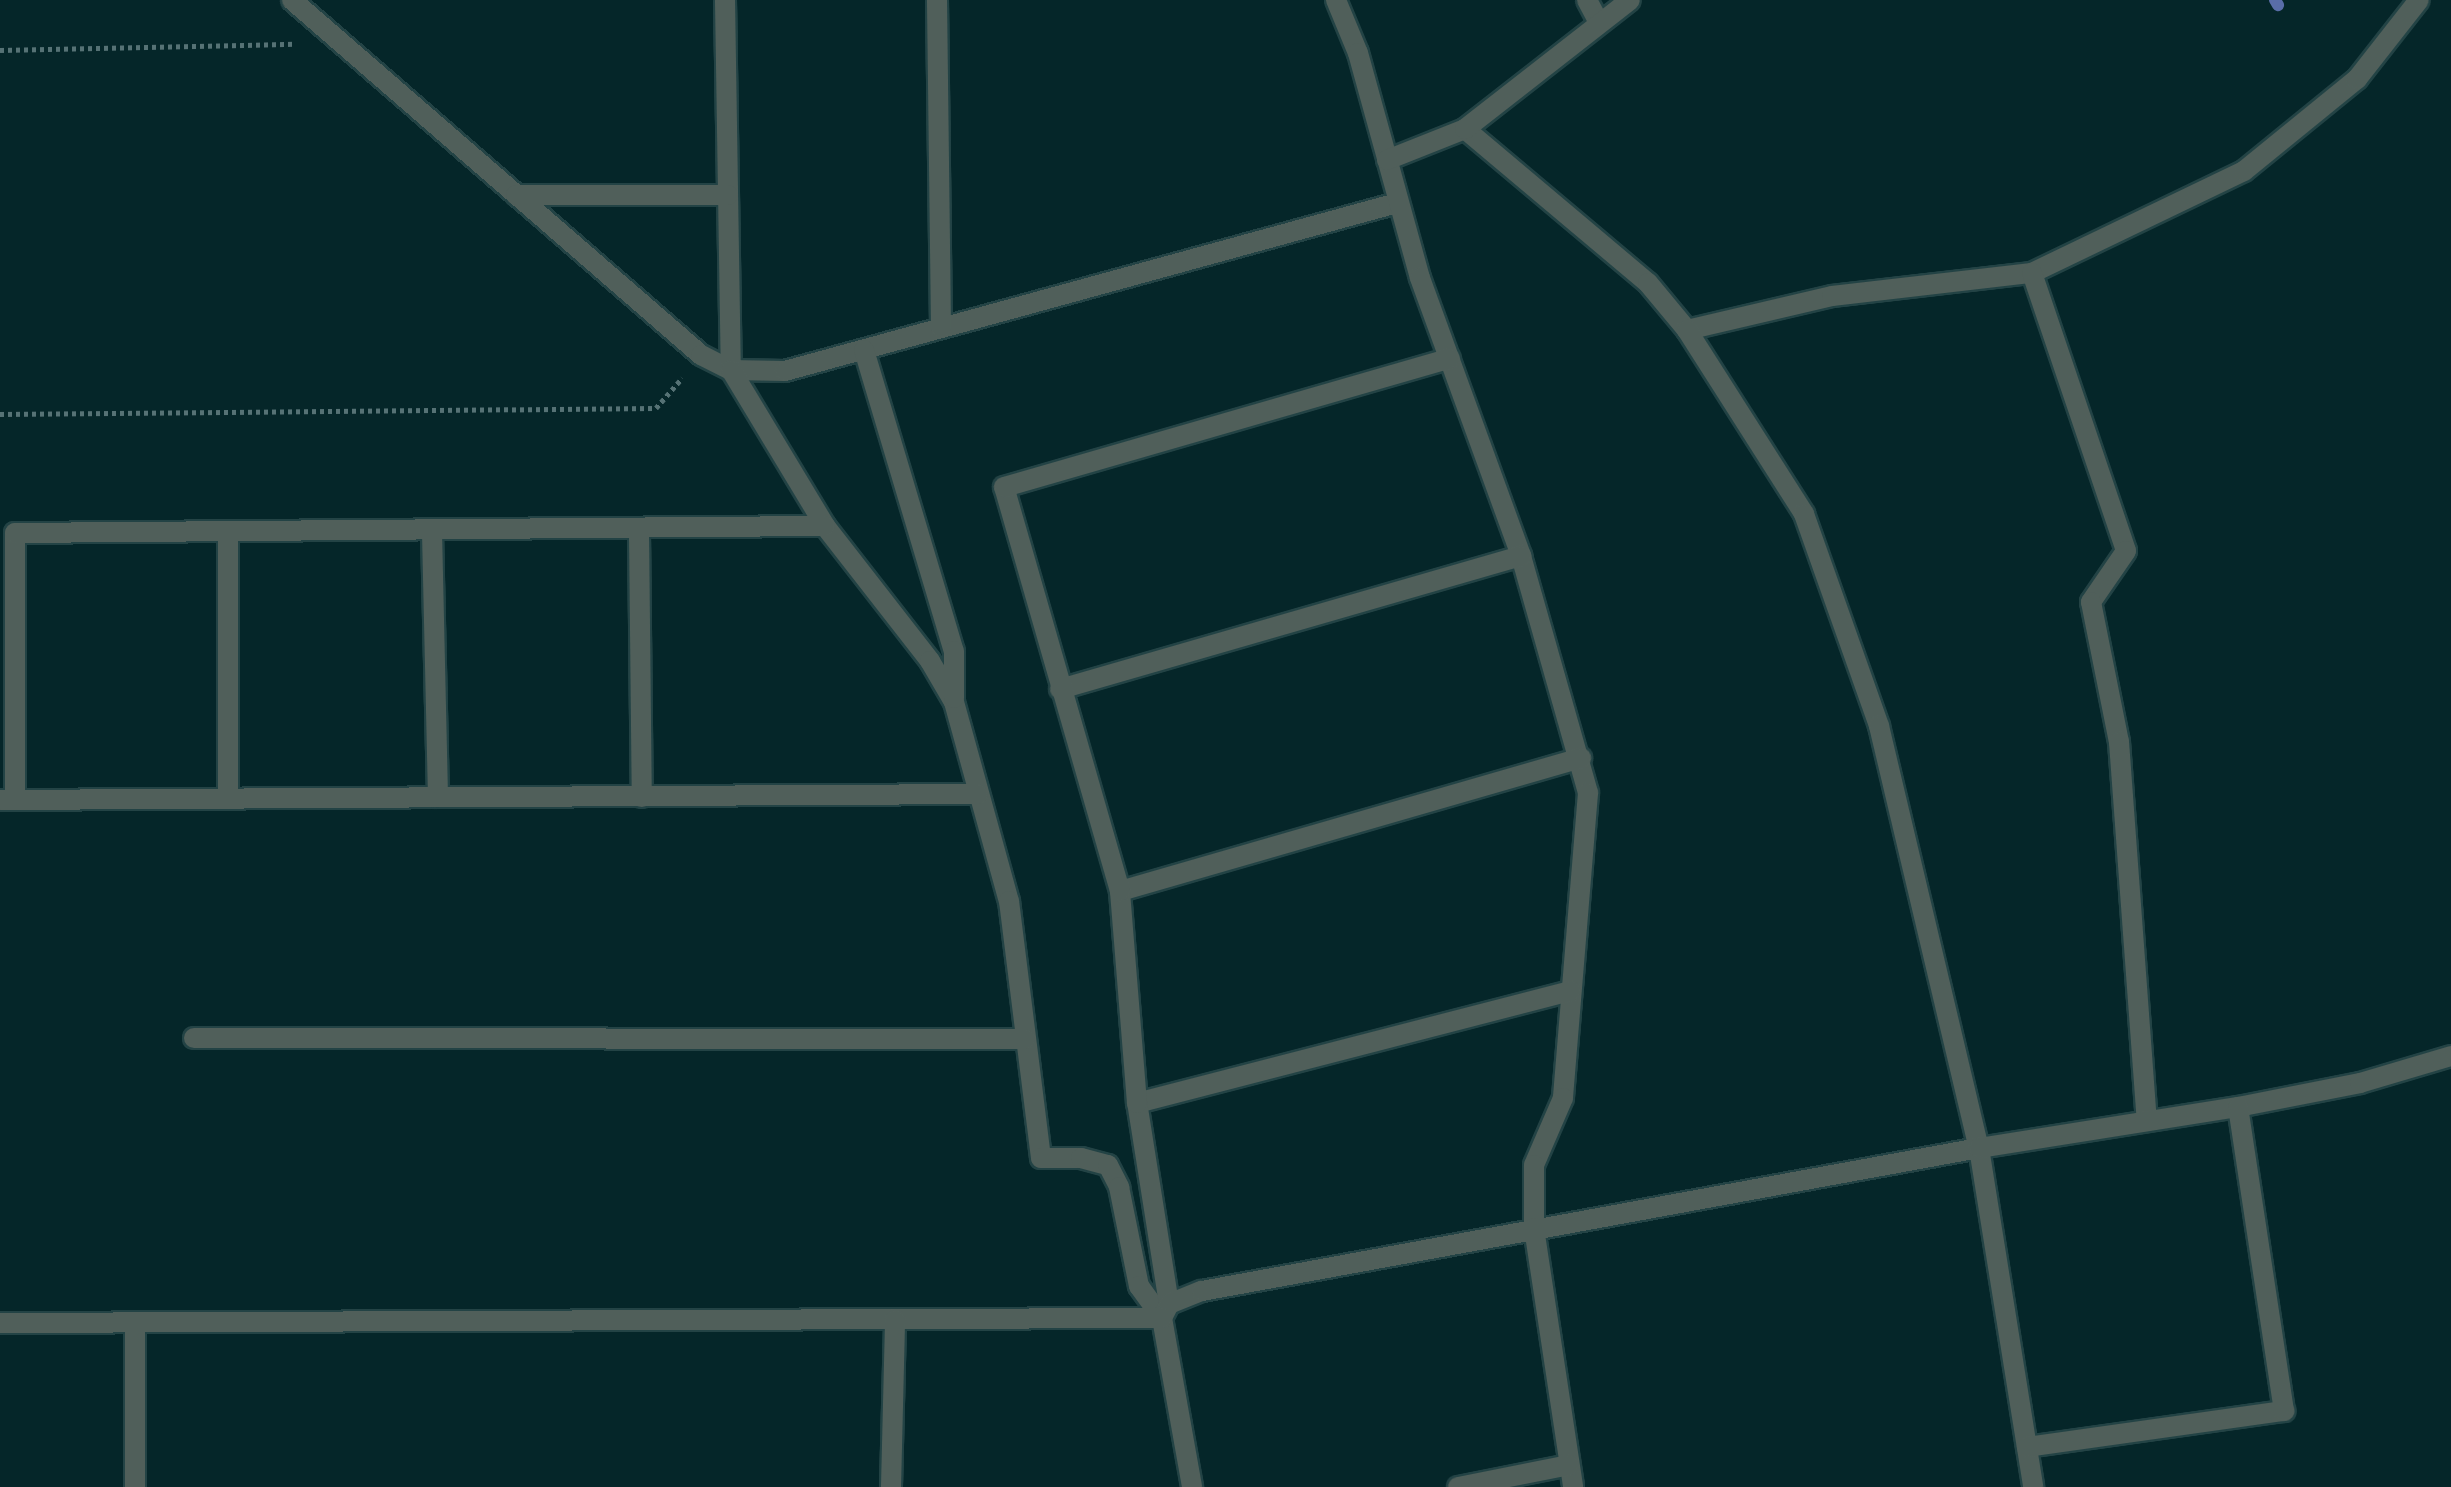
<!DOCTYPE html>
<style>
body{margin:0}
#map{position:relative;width:2451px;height:1487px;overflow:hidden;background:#052629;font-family:"Source Sans 3",sans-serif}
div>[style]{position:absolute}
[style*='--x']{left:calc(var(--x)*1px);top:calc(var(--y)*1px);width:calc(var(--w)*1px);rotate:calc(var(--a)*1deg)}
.stream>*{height:12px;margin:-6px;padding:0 6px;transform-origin:6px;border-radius:6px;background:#596da8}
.path>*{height:5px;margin-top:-2.5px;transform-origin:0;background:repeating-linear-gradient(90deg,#567275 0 4px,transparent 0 8px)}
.roads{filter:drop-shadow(2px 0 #234345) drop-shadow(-2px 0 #234345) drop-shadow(0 2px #234345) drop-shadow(0 -2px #234345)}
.minor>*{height:20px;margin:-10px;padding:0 10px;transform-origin:10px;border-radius:10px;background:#505f5a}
span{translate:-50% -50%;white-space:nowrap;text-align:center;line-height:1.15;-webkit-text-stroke:8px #052629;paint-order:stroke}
</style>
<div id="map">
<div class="stream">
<div style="--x:2275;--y:0;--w:6;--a:59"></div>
</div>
<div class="path">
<div style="--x:0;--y:50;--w:295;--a:-1.2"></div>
<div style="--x:0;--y:414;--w:656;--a:-0.52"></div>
<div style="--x:656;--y:408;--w:40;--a:-49"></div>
</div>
<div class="roads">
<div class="minor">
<div style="--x:292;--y:0;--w:542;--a:40.96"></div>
<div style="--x:701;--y:355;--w:34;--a:27"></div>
<div style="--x:731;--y:370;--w:54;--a:1.1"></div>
<div style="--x:785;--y:371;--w:635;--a:-15.35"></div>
<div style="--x:725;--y:0;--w:370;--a:89.1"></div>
<div style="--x:731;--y:370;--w:182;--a:58.9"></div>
<div style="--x:825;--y:526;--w:171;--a:52.1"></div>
<div style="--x:930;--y:661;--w:48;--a:59.7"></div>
<div style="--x:954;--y:702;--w:206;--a:74.6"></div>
<div style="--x:1009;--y:901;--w:259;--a:82.9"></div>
<div style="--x:1041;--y:1158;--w:40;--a:0"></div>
<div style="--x:1081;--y:1158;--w:28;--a:15"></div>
<div style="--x:1108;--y:1165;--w:25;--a:63"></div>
<div style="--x:1119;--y:1187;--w:101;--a:78.6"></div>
<div style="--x:1139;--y:1286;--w:39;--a:54"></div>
<div style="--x:1162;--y:1318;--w:172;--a:79.9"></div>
<div style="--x:937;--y:0;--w:328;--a:89.3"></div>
<div style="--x:1336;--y:0;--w:57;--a:67.5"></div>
<div style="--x:1358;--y:53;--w:233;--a:74.6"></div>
<div style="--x:1420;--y:278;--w:296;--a:70"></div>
<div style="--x:1521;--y:556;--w:246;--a:74.2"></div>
<div style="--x:1588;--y:793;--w:306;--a:94.7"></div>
<div style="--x:1563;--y:1098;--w:73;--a:113.4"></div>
<div style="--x:1534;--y:1165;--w:63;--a:90"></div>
<div style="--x:1534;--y:1228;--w:262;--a:81.4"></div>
<div style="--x:1587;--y:0;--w:24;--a:62"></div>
<div style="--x:1465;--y:129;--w:239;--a:40.1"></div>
<div style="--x:1648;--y:283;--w:61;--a:50.3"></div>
<div style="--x:1687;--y:330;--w:149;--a:-13.2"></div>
<div style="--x:1832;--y:296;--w:201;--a:-6.6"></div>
<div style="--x:2032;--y:273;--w:235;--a:-25.7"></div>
<div style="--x:2244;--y:171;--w:146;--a:-39.2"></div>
<div style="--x:2357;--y:79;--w:100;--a:-51.9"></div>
<div style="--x:1387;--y:160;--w:84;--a:-21.7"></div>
<div style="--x:1465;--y:129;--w:209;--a:-38"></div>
<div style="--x:516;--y:195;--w:212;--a:0"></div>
<div style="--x:2032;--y:273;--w:293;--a:71.3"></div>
<div style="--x:2126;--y:551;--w:62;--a:124.5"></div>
<div style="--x:2091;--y:602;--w:143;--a:78.7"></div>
<div style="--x:2119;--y:742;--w:379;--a:85.8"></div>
<div style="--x:1687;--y:330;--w:218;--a:57.5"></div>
<div style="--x:1804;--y:514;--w:225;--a:70.5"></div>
<div style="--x:1879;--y:726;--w:434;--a:76.7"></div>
<div style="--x:1979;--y:1148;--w:343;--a:80.9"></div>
<div style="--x:864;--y:350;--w:314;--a:73.4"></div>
<div style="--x:954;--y:651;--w:47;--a:90"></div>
<div style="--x:432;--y:532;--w:265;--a:88.7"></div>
<div style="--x:639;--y:532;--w:265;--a:89.4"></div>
<div style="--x:228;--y:535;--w:263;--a:90"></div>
<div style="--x:1060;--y:689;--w:480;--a:-16.1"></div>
<div style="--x:0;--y:800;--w:978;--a:-0.35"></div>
<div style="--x:15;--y:800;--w:267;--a:-90"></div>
<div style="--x:15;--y:533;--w:810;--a:-0.5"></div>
<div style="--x:1120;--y:891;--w:480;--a:-16.1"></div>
<div style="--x:194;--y:1038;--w:831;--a:0.07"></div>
<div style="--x:1137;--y:1103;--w:448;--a:-14.5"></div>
<div style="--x:1169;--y:1304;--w:204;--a:-99"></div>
<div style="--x:1137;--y:1103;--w:213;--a:-94.6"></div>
<div style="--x:1120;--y:891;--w:420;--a:-106"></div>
<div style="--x:1004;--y:487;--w:464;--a:-16.1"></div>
<div style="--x:1162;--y:1318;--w:16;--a:-63"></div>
<div style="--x:1169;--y:1304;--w:35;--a:-22"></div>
<div style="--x:1202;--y:1291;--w:790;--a:-10.43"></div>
<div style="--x:1979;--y:1148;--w:262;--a:-9"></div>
<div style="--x:2238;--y:1107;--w:124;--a:-11.1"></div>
<div style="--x:2360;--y:1083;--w:95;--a:-16.5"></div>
<div style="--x:0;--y:1323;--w:1162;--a:-0.25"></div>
<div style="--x:2027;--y:1447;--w:260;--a:-8"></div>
<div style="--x:2284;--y:1411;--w:307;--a:-98.6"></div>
<div style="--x:135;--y:1487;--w:165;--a:-90"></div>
<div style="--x:891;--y:1487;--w:167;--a:-88.6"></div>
<div style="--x:1458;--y:1487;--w:113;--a:-11.2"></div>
</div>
</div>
</div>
